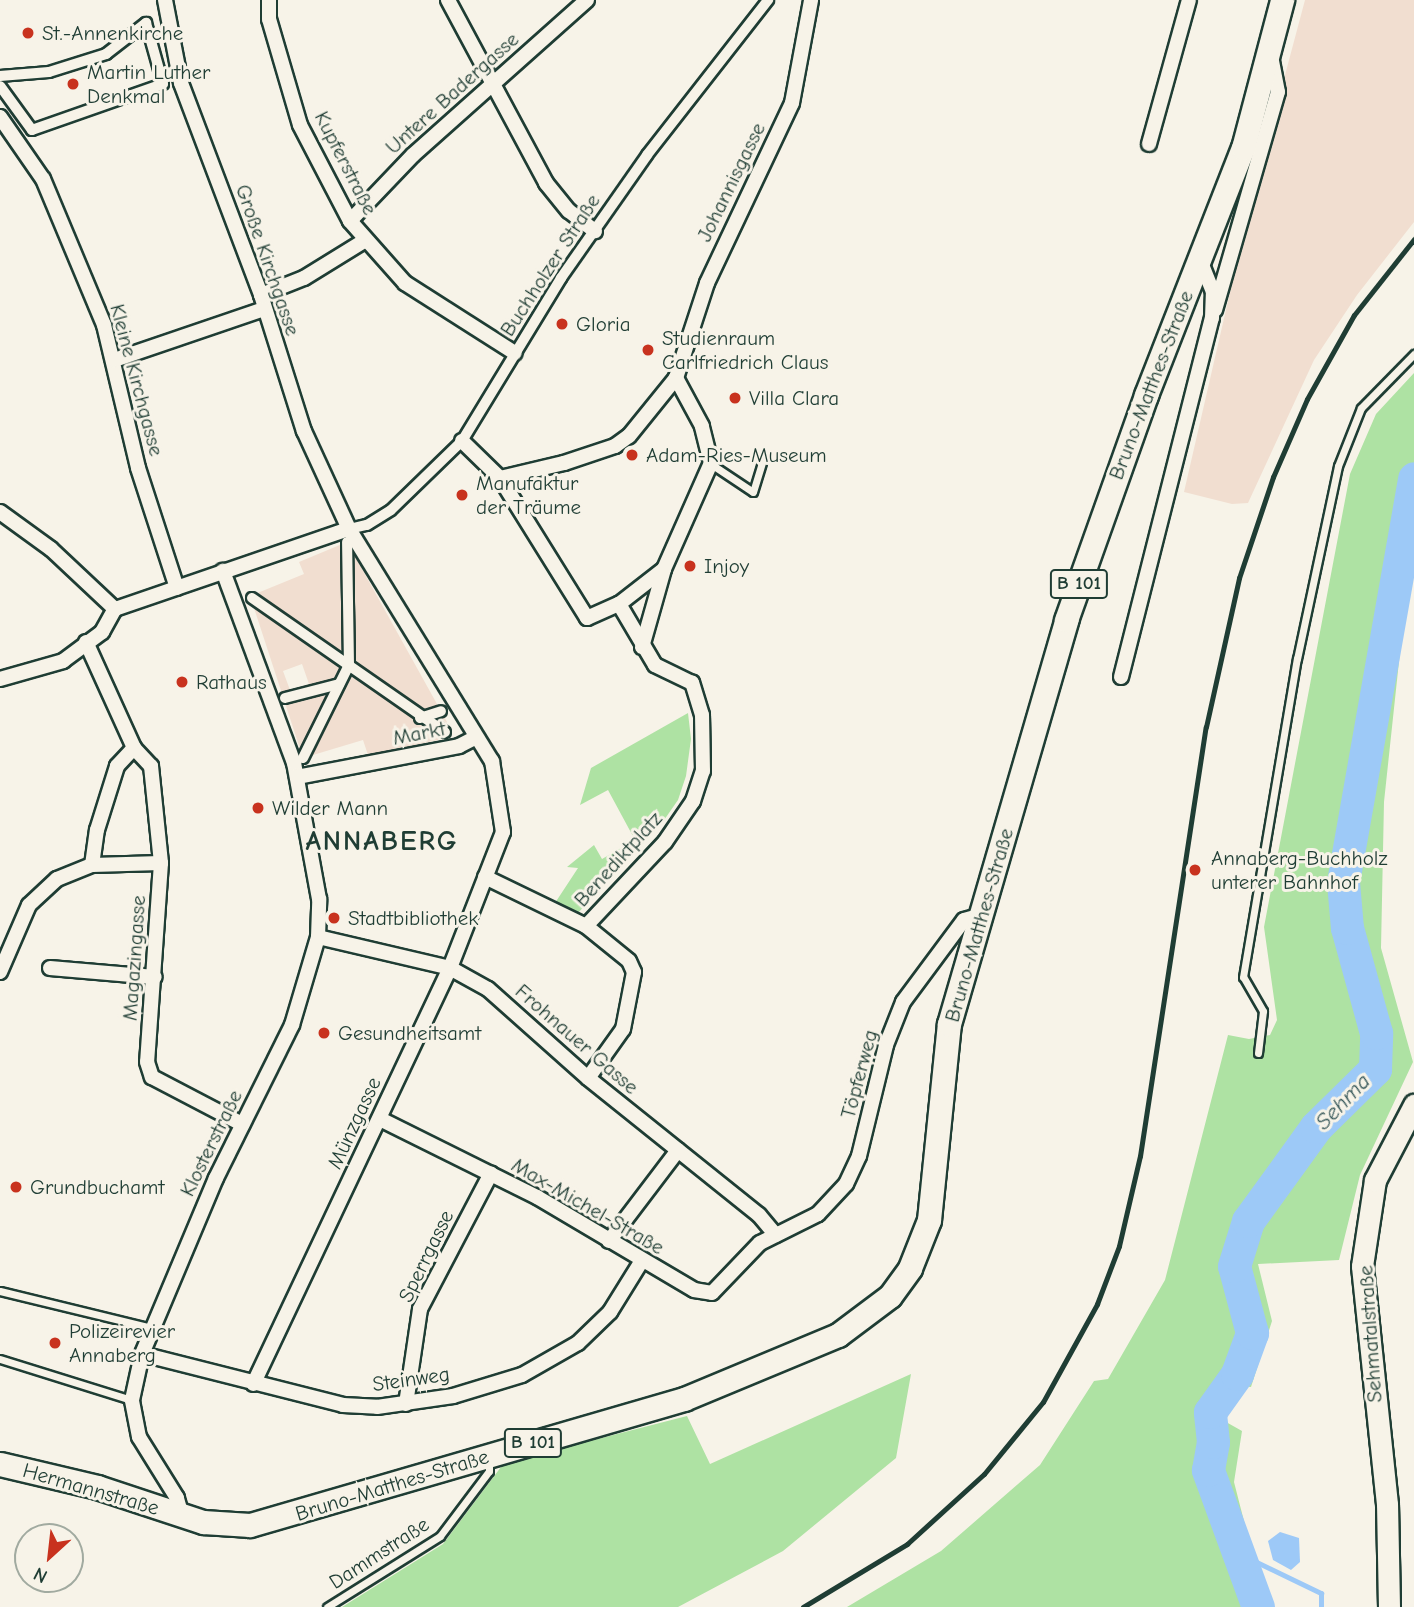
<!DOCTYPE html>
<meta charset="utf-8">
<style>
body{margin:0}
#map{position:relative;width:1414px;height:1607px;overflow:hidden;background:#f7f3e8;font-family:"Comic Neue",sans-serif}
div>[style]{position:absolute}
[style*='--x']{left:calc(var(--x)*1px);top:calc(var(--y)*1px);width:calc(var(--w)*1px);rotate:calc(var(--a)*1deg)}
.built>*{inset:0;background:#f1ded0}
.green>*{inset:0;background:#aee2a3}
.water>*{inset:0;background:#9dc9f7}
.stream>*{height:5px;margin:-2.5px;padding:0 2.5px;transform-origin:2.5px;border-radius:2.5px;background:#9dc9f7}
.river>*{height:33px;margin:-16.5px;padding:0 16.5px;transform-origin:16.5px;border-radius:16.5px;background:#9dc9f7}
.roads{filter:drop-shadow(2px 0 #1f3d34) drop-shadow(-2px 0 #1f3d34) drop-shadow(0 2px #1f3d34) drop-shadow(0 -2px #1f3d34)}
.service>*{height:7px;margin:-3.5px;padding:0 3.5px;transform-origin:3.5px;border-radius:3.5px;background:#f7f3e8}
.pedestrian>*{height:10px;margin:-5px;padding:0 5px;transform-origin:5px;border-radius:5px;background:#f7f3e8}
.minor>*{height:14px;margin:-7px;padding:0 7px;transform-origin:7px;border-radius:7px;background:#f7f3e8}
.secondary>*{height:21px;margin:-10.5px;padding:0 10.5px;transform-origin:10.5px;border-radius:10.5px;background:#f7f3e8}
.primary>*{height:23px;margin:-11.5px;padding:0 11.5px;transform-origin:11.5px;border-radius:11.5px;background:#f7f3e8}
.rail>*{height:5px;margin:-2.5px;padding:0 2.5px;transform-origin:2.5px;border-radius:2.5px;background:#1f3d34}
.dots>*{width:19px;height:19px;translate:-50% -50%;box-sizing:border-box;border:4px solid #f7f3e8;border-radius:50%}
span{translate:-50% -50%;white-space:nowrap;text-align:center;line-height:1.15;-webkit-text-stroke:6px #f7f3e8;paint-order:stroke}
.shield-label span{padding:2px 5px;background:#f7f3e8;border:2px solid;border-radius:5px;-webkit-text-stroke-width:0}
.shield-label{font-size:19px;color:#1f3d34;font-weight:700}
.poi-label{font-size:21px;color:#1f3d34}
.left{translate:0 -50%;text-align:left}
.street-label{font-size:21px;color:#1f3d34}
.water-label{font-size:23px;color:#38595b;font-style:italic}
.district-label{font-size:28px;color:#1f3d34;font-weight:700;letter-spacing:2px}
.north{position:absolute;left:14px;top:1523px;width:70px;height:70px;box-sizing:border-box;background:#f7f3e8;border:2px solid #a1aaa0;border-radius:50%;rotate:207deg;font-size:19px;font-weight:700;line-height:28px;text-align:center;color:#1f3d34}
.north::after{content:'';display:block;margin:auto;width:24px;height:32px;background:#c8321e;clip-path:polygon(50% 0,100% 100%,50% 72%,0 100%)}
</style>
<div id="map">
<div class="built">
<div style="clip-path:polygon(1305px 0,1414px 0,1414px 222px,1357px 295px,1314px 360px,1248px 503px,1232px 504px,1184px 492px,1249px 210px)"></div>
<div style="clip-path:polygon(evenodd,347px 542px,447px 722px,438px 740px,368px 755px,363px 740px,303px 758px,252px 602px,255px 594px,304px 574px,299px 562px,347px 542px,302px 664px,309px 684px,290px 690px,283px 671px,302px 664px)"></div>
</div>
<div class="green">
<div style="clip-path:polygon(1414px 373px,1414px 570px,1406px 596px,1384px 802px,1381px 948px,1413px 1062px,1360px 1175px,1339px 1260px,1258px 1264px,1272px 1321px,1251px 1387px,1216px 1384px,1203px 1409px,1242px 1431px,1234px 1482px,1266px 1607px,847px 1607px,941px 1551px,1040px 1465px,1094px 1381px,1108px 1379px,1165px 1280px,1228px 1035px,1249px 1039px,1270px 1035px,1277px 1020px,1264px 927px,1350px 474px,1376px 414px)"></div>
<div style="clip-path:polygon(688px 713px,691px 739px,686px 776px,678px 800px,662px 823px,577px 914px,555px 903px,578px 868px,567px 867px,594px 845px,602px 859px,635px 840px,608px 790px,580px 805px,591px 768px)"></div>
<div style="clip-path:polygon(911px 1374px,896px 1458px,783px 1551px,678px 1607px,342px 1607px,443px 1544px,504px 1463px,687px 1416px,710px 1464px)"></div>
</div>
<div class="water">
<div style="clip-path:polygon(1280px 1532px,1299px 1538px,1300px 1562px,1291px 1570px,1273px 1560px,1268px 1541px)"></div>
</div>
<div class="stream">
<div style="--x:1242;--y:1555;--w:88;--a:25.7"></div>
<div style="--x:1321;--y:1593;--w:14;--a:90"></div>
</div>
<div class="river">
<div style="--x:1258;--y:1607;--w:146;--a:-110.1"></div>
<div style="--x:1208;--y:1470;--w:28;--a:-80"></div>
<div style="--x:1213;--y:1442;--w:30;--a:-96"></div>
<div style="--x:1210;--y:1412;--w:47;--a:-54.6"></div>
<div style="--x:1237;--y:1374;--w:44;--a:-69.9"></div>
<div style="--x:1252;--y:1333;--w:69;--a:-105"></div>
<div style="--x:1234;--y:1266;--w:47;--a:-72.7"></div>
<div style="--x:1248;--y:1221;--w:116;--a:-54.1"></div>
<div style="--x:1316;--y:1127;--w:83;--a:-44.5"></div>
<div style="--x:1375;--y:1069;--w:36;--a:-88"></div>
<div style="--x:1376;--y:1033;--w:109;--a:-105.4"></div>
<div style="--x:1347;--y:928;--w:46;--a:-95"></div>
<div style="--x:1343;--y:882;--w:410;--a:-80"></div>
</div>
<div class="roads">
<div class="service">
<div style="--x:711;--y:464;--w:50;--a:33.7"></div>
<div style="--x:753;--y:492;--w:31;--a:-73"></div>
<div style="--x:1258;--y:1053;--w:42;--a:-83.2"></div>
<div style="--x:1263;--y:1011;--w:39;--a:-120"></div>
<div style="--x:1243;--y:977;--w:323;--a:-80.4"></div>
<div style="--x:1297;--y:659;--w:197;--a:-78"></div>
<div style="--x:1338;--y:466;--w:62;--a:-68.4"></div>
<div style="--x:1361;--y:408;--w:76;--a:-45.5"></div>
<div style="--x:0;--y:1291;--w:156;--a:13.7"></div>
<div style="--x:0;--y:1359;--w:138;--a:17.3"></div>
<div style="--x:327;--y:1607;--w:133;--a:-32.1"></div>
<div style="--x:440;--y:1536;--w:81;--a:-53"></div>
<div style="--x:489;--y:1471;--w:11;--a:-90"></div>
</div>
<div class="pedestrian">
<div style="--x:0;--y:76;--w:49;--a:-4.7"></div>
<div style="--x:49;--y:72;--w:60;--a:-17.5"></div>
<div style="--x:106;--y:54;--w:51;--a:-37.8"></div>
<div style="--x:146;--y:23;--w:63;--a:74.4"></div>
<div style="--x:163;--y:84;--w:139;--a:160.7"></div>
<div style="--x:32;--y:130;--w:54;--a:-126"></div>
<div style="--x:349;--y:529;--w:18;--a:-13"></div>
<div style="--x:367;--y:525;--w:28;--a:-32"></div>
<div style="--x:391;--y:510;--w:99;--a:-44.2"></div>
<div style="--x:462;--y:441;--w:191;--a:-58.7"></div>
<div style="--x:561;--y:278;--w:150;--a:-55"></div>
<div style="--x:647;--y:155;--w:197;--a:-52"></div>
<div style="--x:252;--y:598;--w:235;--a:34.8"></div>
<div style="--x:285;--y:698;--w:56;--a:-14.5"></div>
<div style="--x:420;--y:718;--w:22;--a:-18"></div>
<div style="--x:303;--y:758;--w:104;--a:-63.7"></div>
<div style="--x:349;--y:665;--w:123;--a:-90.9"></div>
</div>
<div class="minor">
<div style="--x:165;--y:0;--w:85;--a:79.1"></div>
<div style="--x:181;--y:83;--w:227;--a:69.3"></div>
<div style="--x:261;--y:295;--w:143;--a:72.5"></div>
<div style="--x:304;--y:431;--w:108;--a:65.3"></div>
<div style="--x:349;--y:529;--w:273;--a:58.4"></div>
<div style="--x:492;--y:761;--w:72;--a:81.2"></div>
<div style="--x:503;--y:832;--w:146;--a:111.3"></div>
<div style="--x:450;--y:968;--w:460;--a:115.3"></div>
<div style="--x:269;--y:0;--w:19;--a:90"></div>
<div style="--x:269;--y:19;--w:110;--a:73.7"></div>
<div style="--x:300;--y:125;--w:108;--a:62.5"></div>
<div style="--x:350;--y:221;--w:83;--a:48.4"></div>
<div style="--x:405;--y:283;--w:130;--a:32.5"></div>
<div style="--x:448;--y:0;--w:208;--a:61.8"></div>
<div style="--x:546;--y:183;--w:36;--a:51"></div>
<div style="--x:569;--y:211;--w:33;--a:38"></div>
<div style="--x:0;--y:117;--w:75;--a:55.3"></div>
<div style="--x:43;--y:179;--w:158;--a:67.3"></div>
<div style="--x:104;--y:325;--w:147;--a:76.6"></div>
<div style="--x:138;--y:468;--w:126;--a:72"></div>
<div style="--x:1149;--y:144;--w:149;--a:-74.5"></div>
<div style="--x:350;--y:221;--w:91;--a:-46.3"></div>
<div style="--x:413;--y:155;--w:233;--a:-41.7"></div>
<div style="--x:261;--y:295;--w:46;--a:-21.6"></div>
<div style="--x:304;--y:278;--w:70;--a:-31.7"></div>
<div style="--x:1215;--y:310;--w:227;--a:-73.9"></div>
<div style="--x:1278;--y:92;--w:36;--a:-101"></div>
<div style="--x:114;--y:360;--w:158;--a:-18.8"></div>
<div style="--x:462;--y:441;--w:53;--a:44.2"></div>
<div style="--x:500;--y:478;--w:66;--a:-13.2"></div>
<div style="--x:564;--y:463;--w:54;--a:-18.4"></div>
<div style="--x:615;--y:446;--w:17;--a:-36"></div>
<div style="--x:629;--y:436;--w:75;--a:-51"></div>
<div style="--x:676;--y:378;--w:100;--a:-71.9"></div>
<div style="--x:707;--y:283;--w:199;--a:-64.7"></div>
<div style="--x:792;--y:103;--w:105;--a:-79.5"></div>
<div style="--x:500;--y:478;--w:165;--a:58.1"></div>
<div style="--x:587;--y:618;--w:35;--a:-24"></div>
<div style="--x:619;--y:604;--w:57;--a:-37.9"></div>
<div style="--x:0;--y:512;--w:63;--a:36"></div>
<div style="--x:51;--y:549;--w:88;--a:43.2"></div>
<div style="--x:115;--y:609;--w:247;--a:-18.9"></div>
<div style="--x:86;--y:642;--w:116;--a:65.6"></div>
<div style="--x:134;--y:748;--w:25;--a:47"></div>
<div style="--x:151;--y:766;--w:98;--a:84.1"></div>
<div style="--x:161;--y:863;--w:199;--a:94"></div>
<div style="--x:147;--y:1062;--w:16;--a:72"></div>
<div style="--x:152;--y:1077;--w:102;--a:27.6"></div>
<div style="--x:642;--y:647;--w:81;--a:-74.2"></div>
<div style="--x:664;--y:569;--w:116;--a:-66.1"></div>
<div style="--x:711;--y:463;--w:38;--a:-104"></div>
<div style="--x:702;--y:426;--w:55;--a:-118.4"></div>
<div style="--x:1121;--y:677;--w:370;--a:-75.8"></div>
<div style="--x:1212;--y:318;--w:26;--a:-88"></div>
<div style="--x:1213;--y:292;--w:37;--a:-112"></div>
<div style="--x:0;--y:679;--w:66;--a:-15.9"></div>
<div style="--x:63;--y:661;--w:49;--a:-36.6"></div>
<div style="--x:102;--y:632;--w:26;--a:-61"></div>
<div style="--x:297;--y:777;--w:165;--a:-10.8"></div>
<div style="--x:459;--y:746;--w:18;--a:-27"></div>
<div style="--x:92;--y:865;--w:35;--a:-82"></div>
<div style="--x:97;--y:830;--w:67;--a:-72.6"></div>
<div style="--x:117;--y:766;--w:25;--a:-47"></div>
<div style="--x:485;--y:877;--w:112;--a:25.9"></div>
<div style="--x:586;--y:926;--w:55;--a:39.1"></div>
<div style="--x:629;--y:961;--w:12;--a:66"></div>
<div style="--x:634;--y:972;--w:58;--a:100.9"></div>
<div style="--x:623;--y:1029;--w:60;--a:125.5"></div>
<div style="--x:586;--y:926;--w:115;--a:-46.8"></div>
<div style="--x:665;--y:842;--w:50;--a:-55.7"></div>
<div style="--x:693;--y:801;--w:32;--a:-72"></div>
<div style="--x:703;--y:771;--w:56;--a:-91"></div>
<div style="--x:702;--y:715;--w:34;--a:-107"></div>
<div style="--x:692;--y:683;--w:41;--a:-154.1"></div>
<div style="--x:655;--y:665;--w:71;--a:-120.5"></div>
<div style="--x:318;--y:937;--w:136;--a:13.2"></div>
<div style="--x:450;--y:968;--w:43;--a:28.9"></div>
<div style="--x:488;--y:989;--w:134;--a:41.7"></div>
<div style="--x:588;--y:1078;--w:219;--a:38.7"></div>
<div style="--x:759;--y:1215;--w:26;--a:50"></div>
<div style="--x:50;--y:968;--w:105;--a:4.9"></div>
<div style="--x:0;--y:972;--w:73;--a:-66.6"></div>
<div style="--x:29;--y:905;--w:38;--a:-43"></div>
<div style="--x:57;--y:879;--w:38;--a:-22"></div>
<div style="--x:92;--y:865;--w:69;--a:-1.7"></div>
<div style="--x:380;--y:1119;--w:175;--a:26.4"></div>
<div style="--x:537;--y:1197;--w:182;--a:30.6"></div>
<div style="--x:694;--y:1290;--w:18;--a:9"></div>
<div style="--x:712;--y:1293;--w:69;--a:-46.2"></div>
<div style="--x:760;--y:1243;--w:65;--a:-26.6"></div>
<div style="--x:818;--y:1214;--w:41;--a:-47"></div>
<div style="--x:846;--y:1184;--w:31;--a:-65"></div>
<div style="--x:859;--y:1156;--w:114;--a:-76.3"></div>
<div style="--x:886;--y:1045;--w:46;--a:-68.4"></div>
<div style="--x:903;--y:1002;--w:102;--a:-53.4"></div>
<div style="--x:964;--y:920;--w:15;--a:-16"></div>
<div style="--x:609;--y:1241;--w:114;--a:-52.8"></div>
<div style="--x:142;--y:1354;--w:207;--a:14.2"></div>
<div style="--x:343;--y:1405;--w:34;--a:3"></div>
<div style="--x:377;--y:1407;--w:77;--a:-8.2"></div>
<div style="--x:453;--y:1396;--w:72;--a:-16.9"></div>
<div style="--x:522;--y:1375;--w:64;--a:-29.7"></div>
<div style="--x:578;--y:1343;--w:45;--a:-44.1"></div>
<div style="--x:610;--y:1312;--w:59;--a:-58.2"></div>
<div style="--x:406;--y:1404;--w:96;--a:-81.6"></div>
<div style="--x:420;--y:1309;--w:153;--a:-62.4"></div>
<div style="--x:182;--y:1516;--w:19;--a:-106"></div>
<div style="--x:177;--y:1498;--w:72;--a:-121.9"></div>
<div style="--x:139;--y:1437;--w:38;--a:-101"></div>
<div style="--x:132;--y:1400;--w:47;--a:-77.7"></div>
<div style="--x:142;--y:1354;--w:191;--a:-67.2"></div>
<div style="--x:216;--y:1178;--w:171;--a:-63.6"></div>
<div style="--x:292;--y:1025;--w:92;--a:-73.5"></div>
<div style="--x:318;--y:937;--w:38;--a:-88"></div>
<div style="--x:319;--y:899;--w:138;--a:-100.4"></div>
<div style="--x:294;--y:763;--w:205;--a:-110.3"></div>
</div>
<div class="secondary">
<div style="--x:1389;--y:1607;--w:103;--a:-91.1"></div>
<div style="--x:1387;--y:1504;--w:239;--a:-96"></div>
<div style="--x:1362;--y:1266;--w:87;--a:-81.4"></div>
<div style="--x:1375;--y:1180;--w:85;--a:-62.5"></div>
</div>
<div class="primary">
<div style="--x:0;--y:1464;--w:100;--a:13.3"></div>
<div style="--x:97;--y:1487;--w:112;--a:18.3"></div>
<div style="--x:203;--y:1522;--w:47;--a:3.7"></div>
<div style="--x:250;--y:1525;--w:452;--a:-16.2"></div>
<div style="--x:684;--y:1399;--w:167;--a:-22.6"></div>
<div style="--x:838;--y:1335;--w:65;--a:-36.9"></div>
<div style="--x:890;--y:1296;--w:34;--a:-54"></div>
<div style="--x:910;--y:1268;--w:52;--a:-68.4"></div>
<div style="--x:929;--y:1220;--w:197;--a:-84.2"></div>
<div style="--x:949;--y:1024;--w:421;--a:-73.8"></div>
<div style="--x:1066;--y:620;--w:239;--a:-70.4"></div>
<div style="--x:1146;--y:395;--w:265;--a:-68.6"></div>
<div style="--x:1243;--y:148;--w:153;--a:-75.2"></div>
</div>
</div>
<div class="rail">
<div style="--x:803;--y:1607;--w:122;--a:-31.2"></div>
<div style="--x:907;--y:1544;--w:104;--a:-42.3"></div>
<div style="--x:984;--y:1474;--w:93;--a:-50.7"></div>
<div style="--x:1043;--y:1402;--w:112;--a:-61.1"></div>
<div style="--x:1097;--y:1304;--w:62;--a:-69.2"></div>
<div style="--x:1119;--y:1246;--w:92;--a:-76.9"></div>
<div style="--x:1140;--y:1156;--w:434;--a:-81.3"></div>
<div style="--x:1206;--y:727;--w:153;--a:-77.5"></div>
<div style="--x:1239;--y:578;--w:107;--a:-71.4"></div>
<div style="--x:1273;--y:477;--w:85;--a:-66.4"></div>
<div style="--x:1307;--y:399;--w:96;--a:-60.8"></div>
<div style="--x:1354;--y:315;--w:97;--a:-51.7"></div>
</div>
<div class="dots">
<div style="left:28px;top:33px;background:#c8321e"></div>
<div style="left:73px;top:84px;background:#c8321e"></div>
<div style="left:562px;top:324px;background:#c8321e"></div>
<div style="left:648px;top:350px;background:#c8321e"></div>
<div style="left:735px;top:398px;background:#c8321e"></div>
<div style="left:632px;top:455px;background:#c8321e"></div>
<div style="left:462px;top:495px;background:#c8321e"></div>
<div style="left:690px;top:566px;background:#c8321e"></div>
<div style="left:182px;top:682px;background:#c8321e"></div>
<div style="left:258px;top:808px;background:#c8321e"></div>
<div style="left:1195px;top:870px;background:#c8321e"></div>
<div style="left:334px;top:918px;background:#c8321e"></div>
<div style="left:324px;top:1033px;background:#c8321e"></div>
<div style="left:16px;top:1187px;background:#c8321e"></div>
<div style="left:55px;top:1343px;background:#c8321e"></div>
</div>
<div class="shield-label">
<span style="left:1079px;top:584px">B 101</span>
<span style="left:533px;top:1443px">B 101</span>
</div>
<div class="poi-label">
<span class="left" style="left:42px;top:33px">St.-Annenkirche</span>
<span class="left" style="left:87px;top:84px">Martin Luther<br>Denkmal</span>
<span class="left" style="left:576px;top:324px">Gloria</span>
<span class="left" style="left:662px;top:350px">Studienraum<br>Carlfriedrich Claus</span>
<span class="left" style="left:749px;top:398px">Villa Clara</span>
<span class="left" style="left:646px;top:455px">Adam-Ries-Museum</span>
<span class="left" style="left:476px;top:495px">Manufaktur<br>der Träume</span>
<span class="left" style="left:704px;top:566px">Injoy</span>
<span class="left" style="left:196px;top:682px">Rathaus</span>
<span class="left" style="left:272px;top:808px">Wilder Mann</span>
<span class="left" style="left:1211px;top:870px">Annaberg-Buchholz<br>unterer Bahnhof</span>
<span class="left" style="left:348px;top:918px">Stadtbibliothek</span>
<span class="left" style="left:338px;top:1033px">Gesundheitsamt</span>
<span class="left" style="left:30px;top:1187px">Grundbuchamt</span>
<span class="left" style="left:69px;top:1343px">Polizeirevier<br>Annaberg</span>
</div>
<div class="street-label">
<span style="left:452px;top:93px;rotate:-42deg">Untere Badergasse</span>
<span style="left:346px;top:163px;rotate:63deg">Kupferstraße</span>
<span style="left:731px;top:182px;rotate:-64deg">Johannisgasse</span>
<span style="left:268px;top:260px;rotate:71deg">Große Kirchgasse</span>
<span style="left:550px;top:265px;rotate:-57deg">Buchholzer Straße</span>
<span style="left:137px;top:380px;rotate:75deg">Kleine Kirchgasse</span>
<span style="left:1151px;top:385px;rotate:-69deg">Bruno-Matthes-Straße</span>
<span style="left:419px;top:733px;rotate:-11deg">Markt</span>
<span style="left:618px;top:859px;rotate:-48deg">Benediktplatz</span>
<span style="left:979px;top:925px;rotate:-74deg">Bruno-Matthes-Straße</span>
<span style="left:134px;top:958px;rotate:-86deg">Magazingasse</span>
<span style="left:577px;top:1039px;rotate:41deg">Frohnauer Gasse</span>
<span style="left:859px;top:1074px;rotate:-75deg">Töpferweg</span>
<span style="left:354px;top:1123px;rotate:-65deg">Münzgasse</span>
<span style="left:211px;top:1143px;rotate:-64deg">Klosterstraße</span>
<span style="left:588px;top:1206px;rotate:30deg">Max-Michel-Straße</span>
<span style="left:426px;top:1256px;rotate:-64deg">Sperrgasse</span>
<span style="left:1370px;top:1334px;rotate:-94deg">Sehmatalstraße</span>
<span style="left:411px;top:1379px;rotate:-8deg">Steinweg</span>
<span style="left:392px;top:1485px;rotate:-17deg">Bruno-Matthes-Straße</span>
<span style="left:91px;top:1489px;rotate:16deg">Hermannstraße</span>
<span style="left:379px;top:1553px;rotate:-33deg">Dammstraße</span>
</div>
<div class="water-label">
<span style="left:1343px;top:1102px;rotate:-46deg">Sehma</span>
</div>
<div class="district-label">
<span style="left:382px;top:841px">ANNABERG</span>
</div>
<div class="north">N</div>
</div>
